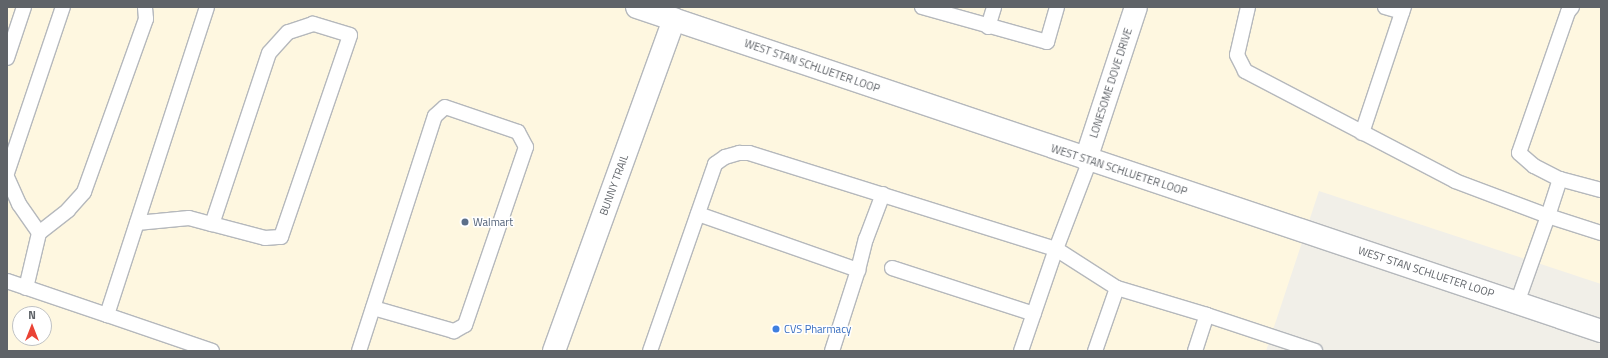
<!DOCTYPE html>
<style>
body{margin:0}
#map{position:relative;width:1608px;height:358px;overflow:hidden;background:#f1efe8;font-family:"Titillium Web",sans-serif}
div>[style]{position:absolute}
[style*='--x']{left:calc(var(--x)*1px);top:calc(var(--y)*1px);width:calc(var(--w)*1px);rotate:calc(var(--a)*1deg)}
.commercial>*{inset:0;background:#fef7e0}
.roads{filter:drop-shadow(1px 0 #b5b8bc) drop-shadow(-1px 0 #b5b8bc) drop-shadow(0 1px #b5b8bc) drop-shadow(0 -1px #b5b8bc)}
.lane>*{height:14px;margin:-7px;padding:0 7px;transform-origin:7px;border-radius:7px;background:#fff}
.street>*{height:22px;margin:-11px;padding:0 11px;transform-origin:11px;border-radius:11px;background:#fff}
.secondary>*{height:22px;margin:-11px;padding:0 11px;transform-origin:11px;border-radius:11px;background:#fff}
.dots>*{width:11px;height:11px;translate:-50% -50%;box-sizing:border-box;border:2px solid #fff;border-radius:50%}
span{translate:-50% -50%;white-space:nowrap;text-align:center;line-height:1.15;-webkit-text-stroke:3px #fff;paint-order:stroke}
.street-label{font-size:11px;color:#5f6368}
.service-label{font-size:11px;color:#4e5e75}
.left{translate:0 -50%;text-align:left}
.shop-label{font-size:11px;color:#366cbe}
.frame{position:absolute;inset:0;border:8px solid #5f6368;pointer-events:none}
.north{position:absolute;left:12px;top:306px;width:40px;height:40px;box-sizing:border-box;background:#fff;border:1px solid #bfc1c3;border-radius:50%;rotate:0deg;font-size:11px;font-weight:700;line-height:16px;text-align:center;color:#5f6368}
.north::after{content:'';display:block;margin:auto;width:14px;height:18px;background:#ea4335;clip-path:polygon(50% 0,100% 100%,50% 72%,0 100%)}
</style>
<div id="map">
<div class="commercial">
<div style="clip-path:polygon(evenodd,7px 7px,1601px 7px,1601px 284px,1319px 191px,1266px 351px,7px 351px,7px 7px,20px 314px,44px 314px,44px 338px,20px 338px,20px 314px)"></div>
</div>
<div class="roads">
<div class="lane">
<div style="--x:207;--y:7;--w:324;--a:108"></div>
<div style="--x:107;--y:315;--w:111;--a:18.9"></div>
<div style="--x:922;--y:7;--w:130;--a:15.6"></div>
<div style="--x:1047;--y:42;--w:36;--a:-74"></div>
<div style="--x:1248;--y:7;--w:49;--a:102.9"></div>
<div style="--x:1237;--y:55;--w:18;--a:63"></div>
<div style="--x:1245;--y:71;--w:237;--a:27.6"></div>
<div style="--x:1455;--y:181;--w:99;--a:20.6"></div>
<div style="--x:1548;--y:216;--w:92;--a:109.6"></div>
<div style="--x:1385;--y:7;--w:18;--a:16"></div>
<div style="--x:1572;--y:7;--w:6;--a:129"></div>
<div style="--x:1568;--y:12;--w:149;--a:109.2"></div>
<div style="--x:1519;--y:153;--w:20;--a:41"></div>
<div style="--x:1534;--y:166;--w:29;--a:27"></div>
<div style="--x:1560;--y:179;--w:42;--a:15"></div>
<div style="--x:988;--y:27;--w:21;--a:-73"></div>
<div style="--x:7;--y:58;--w:54;--a:-71.6"></div>
<div style="--x:1362;--y:133;--w:133;--a:-71.6"></div>
<div style="--x:7;--y:173;--w:175;--a:-71.4"></div>
<div style="--x:7;--y:177;--w:30;--a:66"></div>
<div style="--x:19;--y:204;--w:35;--a:55"></div>
<div style="--x:1560;--y:179;--w:39;--a:108"></div>
<div style="--x:1548;--y:216;--w:56;--a:17.8"></div>
<div style="--x:698;--y:214;--w:170;--a:19.3"></div>
<div style="--x:137;--y:223;--w:52;--a:-5.5"></div>
<div style="--x:189;--y:218;--w:24;--a:15"></div>
<div style="--x:212;--y:224;--w:55;--a:14.8"></div>
<div style="--x:265;--y:238;--w:16;--a:-4"></div>
<div style="--x:281;--y:237;--w:213;--a:-71.1"></div>
<div style="--x:350;--y:35;--w:39;--a:-163"></div>
<div style="--x:313;--y:24;--w:26;--a:162"></div>
<div style="--x:288;--y:32;--w:28;--a:132"></div>
<div style="--x:269;--y:53;--w:180;--a:108.4"></div>
<div style="--x:892;--y:268;--w:149;--a:17.9"></div>
<div style="--x:7;--y:281;--w:106;--a:18.8"></div>
<div style="--x:26;--y:288;--w:57;--a:-76.7"></div>
<div style="--x:39;--y:233;--w:37;--a:-38"></div>
<div style="--x:68;--y:210;--w:24;--a:-48"></div>
<div style="--x:84;--y:192;--w:184;--a:-70.3"></div>
<div style="--x:146;--y:19;--w:12;--a:-95"></div>
<div style="--x:1117;--y:288;--w:94;--a:16.7"></div>
<div style="--x:1207;--y:315;--w:114;--a:18.4"></div>
<div style="--x:359;--y:351;--w:247;--a:-72.1"></div>
<div style="--x:435;--y:116;--w:13;--a:-42"></div>
<div style="--x:445;--y:107;--w:77;--a:18.9"></div>
<div style="--x:518;--y:132;--w:17;--a:62"></div>
<div style="--x:526;--y:147;--w:188;--a:108.9"></div>
<div style="--x:465;--y:325;--w:13;--a:151"></div>
<div style="--x:454;--y:331;--w:84;--a:-164.1"></div>
<div style="--x:650;--y:351;--w:198;--a:-70.8"></div>
<div style="--x:715;--y:164;--w:12;--a:-35"></div>
<div style="--x:725;--y:157;--w:15;--a:-16"></div>
<div style="--x:739;--y:153;--w:10;--a:0"></div>
<div style="--x:749;--y:153;--w:322;--a:17.4"></div>
<div style="--x:1056;--y:249;--w:95;--a:-69.1"></div>
<div style="--x:832;--y:351;--w:85;--a:-72.2"></div>
<div style="--x:858;--y:270;--w:32;--a:-76"></div>
<div style="--x:866;--y:239;--w:48;--a:-69.3"></div>
<div style="--x:1021;--y:351;--w:108;--a:-71.1"></div>
<div style="--x:1056;--y:249;--w:72;--a:32.6"></div>
<div style="--x:1117;--y:288;--w:67;--a:109.2"></div>
<div style="--x:1195;--y:351;--w:38;--a:-72"></div>
</div>
<div class="street">
<div style="--x:1086;--y:159;--w:160;--a:-71.8"></div>
</div>
<div class="secondary">
<div style="--x:637;--y:7;--w:1017;--a:18.58"></div>
<div style="--x:554;--y:351;--w:353;--a:-70.1"></div>
</div>
</div>
<div class="dots">
<div style="left:465px;top:222px;background:#5c6f8a"></div>
<div style="left:776px;top:329px;background:#3f7fe0"></div>
</div>
<div class="street-label">
<span style="left:812px;top:66px;rotate:19deg">WEST STAN SCHLUETER LOOP</span>
<span style="left:1111px;top:83px;rotate:-72deg">LONESOME DOVE DRIVE</span>
<span style="left:1119px;top:170px;rotate:18deg">WEST STAN SCHLUETER LOOP</span>
<span style="left:614px;top:185px;rotate:-70deg">BUNNY TRAIL</span>
<span style="left:1426px;top:272px;rotate:18deg">WEST STAN SCHLUETER LOOP</span>
</div>
<div class="service-label">
<span class="left" style="left:473px;top:222px">Walmart</span>
</div>
<div class="shop-label">
<span class="left" style="left:784px;top:329px">CVS Pharmacy</span>
</div>
<div class="frame"></div>
<div class="north">N</div>
</div>
